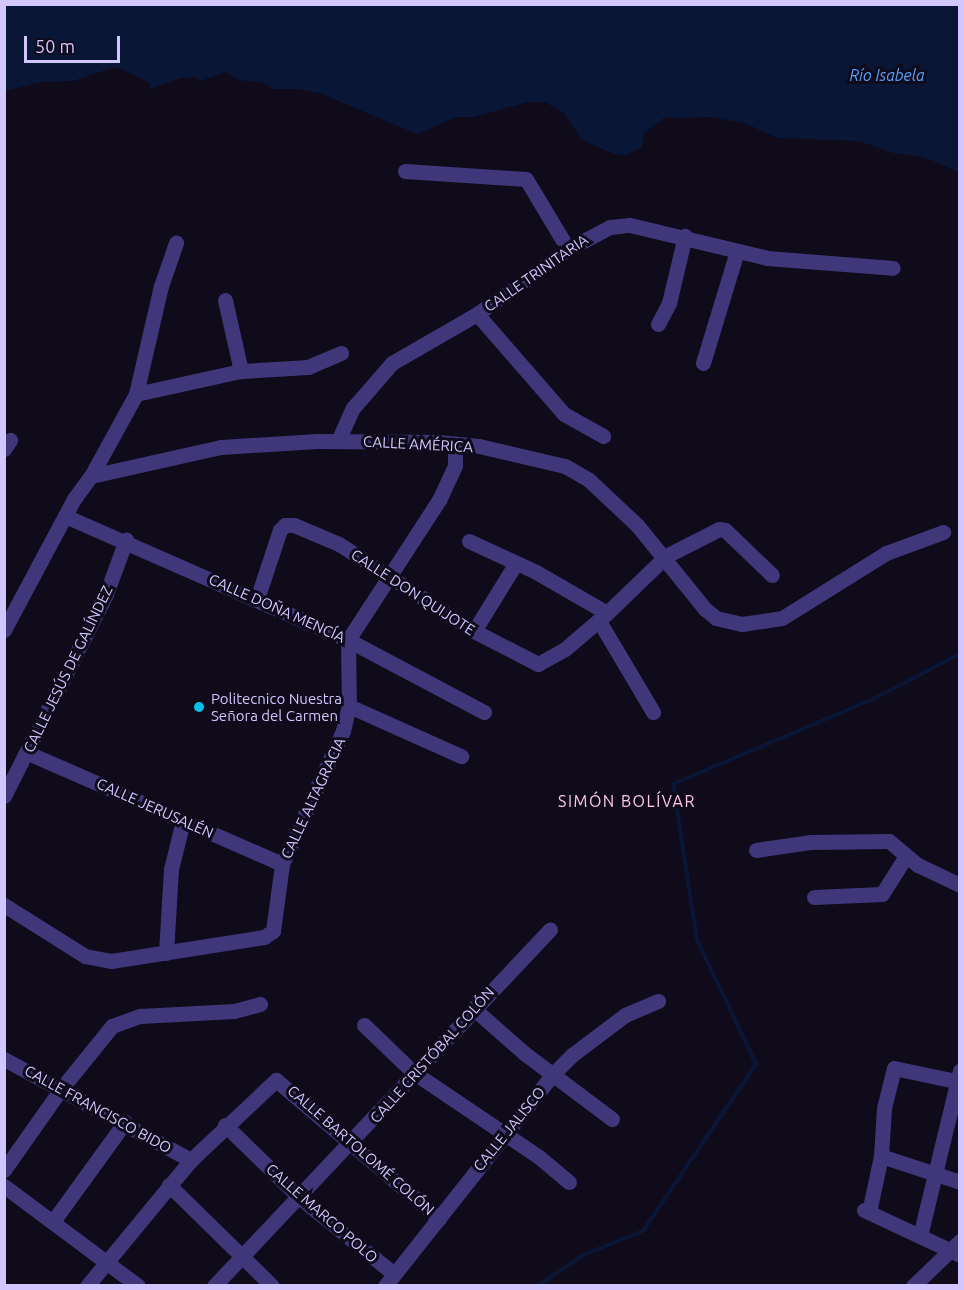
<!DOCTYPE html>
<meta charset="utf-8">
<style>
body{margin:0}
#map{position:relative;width:964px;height:1290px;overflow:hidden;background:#0f0b1b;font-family:Ubuntu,sans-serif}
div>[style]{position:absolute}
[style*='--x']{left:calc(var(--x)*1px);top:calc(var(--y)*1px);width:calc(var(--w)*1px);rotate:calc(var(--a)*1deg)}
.water>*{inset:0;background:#091636}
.stream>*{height:4px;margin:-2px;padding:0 2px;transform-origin:2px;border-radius:2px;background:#091636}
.street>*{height:15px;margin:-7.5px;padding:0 7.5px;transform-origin:7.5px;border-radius:7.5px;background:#3f3779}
.dots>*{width:16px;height:16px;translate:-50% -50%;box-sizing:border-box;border:3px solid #0f0b1b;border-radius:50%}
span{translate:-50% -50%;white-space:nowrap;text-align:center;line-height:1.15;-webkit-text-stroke:6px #0f0b1b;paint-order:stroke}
.street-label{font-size:15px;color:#d1c6fe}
.poi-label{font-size:15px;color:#d1c6fe}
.left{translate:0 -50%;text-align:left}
.water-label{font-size:16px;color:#57a1fb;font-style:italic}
.neighbourhood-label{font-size:16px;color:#fec8e6;letter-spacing:1.5px}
.frame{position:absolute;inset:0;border:6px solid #d1c6fe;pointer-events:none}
.scale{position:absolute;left:24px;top:36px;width:96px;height:27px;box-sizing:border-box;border:3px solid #d1c6fe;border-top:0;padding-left:8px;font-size:18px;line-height:21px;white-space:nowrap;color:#d1c6fe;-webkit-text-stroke:4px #0f0b1b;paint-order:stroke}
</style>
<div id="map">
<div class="water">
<div style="clip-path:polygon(4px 5px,959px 5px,959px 172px,924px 157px,893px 153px,859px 141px,777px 138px,747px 124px,712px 117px,664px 118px,644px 133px,642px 147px,627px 155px,614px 154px,581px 139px,564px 113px,545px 102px,527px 102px,474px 117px,457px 117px,417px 134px,322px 94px,299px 89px,273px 89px,264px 83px,239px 80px,227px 72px,200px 81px,195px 77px,181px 78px,150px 89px,150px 83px,119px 68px,109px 69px,73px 81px,42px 82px,5px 91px)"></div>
</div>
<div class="stream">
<div style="--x:538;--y:1286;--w:55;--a:-34.6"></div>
<div style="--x:583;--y:1255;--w:65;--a:-21.8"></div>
<div style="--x:643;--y:1231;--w:202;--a:-55.9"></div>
<div style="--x:756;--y:1064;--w:137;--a:-115.4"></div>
<div style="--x:697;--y:940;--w:158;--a:-98.7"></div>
<div style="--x:673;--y:784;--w:215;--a:-23"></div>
<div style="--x:871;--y:700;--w:100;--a:-27.3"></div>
</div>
<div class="street">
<div style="--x:405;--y:171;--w:121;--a:3.8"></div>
<div style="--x:526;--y:179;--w:82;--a:59"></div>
<div style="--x:225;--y:300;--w:73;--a:77.3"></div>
<div style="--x:477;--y:314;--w:133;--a:49"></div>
<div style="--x:564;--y:414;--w:45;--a:29.4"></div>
<div style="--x:658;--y:324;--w:24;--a:-62"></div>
<div style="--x:669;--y:303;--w:69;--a:-76.6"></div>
<div style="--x:703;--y:363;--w:117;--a:-73.1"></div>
<div style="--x:136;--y:394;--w:107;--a:-12.4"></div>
<div style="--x:241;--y:371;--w:67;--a:-3.4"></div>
<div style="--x:308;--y:367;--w:36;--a:-23"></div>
<div style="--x:338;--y:441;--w:36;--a:-66"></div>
<div style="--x:353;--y:408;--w:60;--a:-49.1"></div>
<div style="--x:392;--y:363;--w:98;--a:-30"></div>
<div style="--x:477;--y:314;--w:112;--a:-35.5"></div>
<div style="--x:568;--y:249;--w:47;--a:-27.6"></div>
<div style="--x:610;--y:227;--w:20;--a:-6"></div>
<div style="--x:630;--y:225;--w:141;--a:13.5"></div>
<div style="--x:767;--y:258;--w:126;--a:4.5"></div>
<div style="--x:4;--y:449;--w:11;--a:-56"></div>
<div style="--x:91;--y:476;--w:133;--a:-12.6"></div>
<div style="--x:221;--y:447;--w:96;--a:-3.6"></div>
<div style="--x:317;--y:441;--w:121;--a:0.5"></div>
<div style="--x:438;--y:442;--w:41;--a:5.6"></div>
<div style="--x:479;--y:446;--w:88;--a:13.1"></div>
<div style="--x:565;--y:466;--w:28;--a:30"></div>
<div style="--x:589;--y:480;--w:66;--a:43.2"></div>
<div style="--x:637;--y:525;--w:108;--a:51"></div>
<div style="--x:705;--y:609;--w:14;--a:39"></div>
<div style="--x:716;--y:618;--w:27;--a:13"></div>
<div style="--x:742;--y:624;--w:40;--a:-8.5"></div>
<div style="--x:782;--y:618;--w:123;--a:-32"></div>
<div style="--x:886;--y:553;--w:61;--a:-20.2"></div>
<div style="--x:65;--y:516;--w:309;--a:23.7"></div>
<div style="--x:348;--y:640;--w:154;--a:27.9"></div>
<div style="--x:469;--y:541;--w:74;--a:24.8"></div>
<div style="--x:536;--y:572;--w:82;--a:30"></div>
<div style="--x:257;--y:599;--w:73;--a:-71.6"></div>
<div style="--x:280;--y:530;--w:7;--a:-45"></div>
<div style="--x:285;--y:525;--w:9;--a:0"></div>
<div style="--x:294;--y:525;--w:49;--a:22.9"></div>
<div style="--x:339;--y:544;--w:161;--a:32.8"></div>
<div style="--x:474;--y:631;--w:72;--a:27.3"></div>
<div style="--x:538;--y:664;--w:31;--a:-29"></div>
<div style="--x:565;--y:649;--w:55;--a:-40.6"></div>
<div style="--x:607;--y:613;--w:82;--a:-44"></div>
<div style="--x:666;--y:556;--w:59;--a:-27"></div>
<div style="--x:719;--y:529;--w:6;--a:9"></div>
<div style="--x:725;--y:530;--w:65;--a:43.8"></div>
<div style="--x:599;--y:621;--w:106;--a:59.3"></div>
<div style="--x:4;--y:630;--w:149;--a:-61.9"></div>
<div style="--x:74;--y:499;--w:29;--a:-54"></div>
<div style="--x:91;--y:476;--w:94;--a:-61.2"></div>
<div style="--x:136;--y:394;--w:111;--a:-77"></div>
<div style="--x:161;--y:286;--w:46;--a:-70.8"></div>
<div style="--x:474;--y:631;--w:80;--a:-58.3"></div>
<div style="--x:349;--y:706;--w:123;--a:24.1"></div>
<div style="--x:28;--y:753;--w:277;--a:23.6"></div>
<div style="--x:4;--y:796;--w:226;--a:-63.2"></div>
<div style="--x:106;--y:594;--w:58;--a:-69.7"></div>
<div style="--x:756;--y:850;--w:56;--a:-8.3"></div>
<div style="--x:811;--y:842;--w:78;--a:-0.7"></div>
<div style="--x:889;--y:841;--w:38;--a:40"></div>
<div style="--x:918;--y:865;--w:47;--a:25.5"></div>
<div style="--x:814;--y:897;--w:68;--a:-2.5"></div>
<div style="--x:882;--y:894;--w:45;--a:-57.7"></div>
<div style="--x:4;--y:905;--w:96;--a:32.2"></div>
<div style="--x:85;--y:956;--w:26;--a:11"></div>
<div style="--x:111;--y:961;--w:155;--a:-8.9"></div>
<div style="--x:264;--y:937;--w:11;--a:-34"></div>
<div style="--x:273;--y:931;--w:68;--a:-82.3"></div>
<div style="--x:282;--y:864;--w:146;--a:-65.4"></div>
<div style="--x:343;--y:731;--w:26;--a:-77"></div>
<div style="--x:349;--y:706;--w:66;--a:-90.9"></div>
<div style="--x:348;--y:640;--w:167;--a:-57"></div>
<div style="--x:439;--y:500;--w:38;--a:-65"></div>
<div style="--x:455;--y:465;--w:21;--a:-90"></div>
<div style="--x:166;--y:953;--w:84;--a:-86.6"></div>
<div style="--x:171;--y:869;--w:49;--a:-76"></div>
<div style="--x:473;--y:1008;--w:68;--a:41.4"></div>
<div style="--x:524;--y:1053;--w:110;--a:36.9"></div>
<div style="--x:364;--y:1025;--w:68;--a:43.8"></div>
<div style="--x:413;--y:1072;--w:152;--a:34"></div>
<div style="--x:539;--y:1157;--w:39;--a:40"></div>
<div style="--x:4;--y:1059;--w:213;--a:28.4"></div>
<div style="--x:225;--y:1125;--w:103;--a:44.2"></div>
<div style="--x:299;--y:1197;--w:122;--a:39"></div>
<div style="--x:881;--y:1156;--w:83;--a:18.2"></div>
<div style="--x:4;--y:1170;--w:99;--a:-54.9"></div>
<div style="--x:61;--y:1089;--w:81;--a:-51"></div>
<div style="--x:112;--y:1026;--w:30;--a:-20"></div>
<div style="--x:140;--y:1016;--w:94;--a:-3"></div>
<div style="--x:234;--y:1011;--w:27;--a:-15"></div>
<div style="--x:169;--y:1185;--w:144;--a:44.4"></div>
<div style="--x:4;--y:1186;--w:167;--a:36.7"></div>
<div style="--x:864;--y:1210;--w:106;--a:25.1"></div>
<div style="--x:869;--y:1212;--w:57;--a:-77.9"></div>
<div style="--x:881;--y:1156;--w:48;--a:-86.4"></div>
<div style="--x:884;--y:1108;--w:41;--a:-76"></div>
<div style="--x:894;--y:1068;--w:67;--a:12"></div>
<div style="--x:54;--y:1220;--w:121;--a:-54.1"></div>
<div style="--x:920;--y:1236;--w:170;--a:-76.4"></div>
<div style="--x:87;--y:1286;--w:163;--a:-50.5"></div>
<div style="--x:191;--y:1160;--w:117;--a:-43.3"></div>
<div style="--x:276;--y:1080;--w:214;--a:40.3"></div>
<div style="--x:214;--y:1286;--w:490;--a:-46.7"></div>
<div style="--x:385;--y:1286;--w:270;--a:-51.6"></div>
<div style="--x:553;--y:1074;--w:27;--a:-45"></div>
<div style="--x:572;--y:1055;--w:66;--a:-37"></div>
<div style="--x:625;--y:1015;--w:36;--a:-23"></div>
<div style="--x:913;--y:1286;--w:65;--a:-43.8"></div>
</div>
<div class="dots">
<div style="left:199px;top:707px;background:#06c0ea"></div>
</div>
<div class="street-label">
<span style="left:536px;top:273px;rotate:-35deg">CALLE TRINITARIA</span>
<span style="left:418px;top:444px;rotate:3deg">CALLE AMÉRICA</span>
<span style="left:413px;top:592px;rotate:33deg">CALLE DON QUIJOTE</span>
<span style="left:277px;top:608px;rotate:24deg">CALLE DOÑA MENCÍA</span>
<span style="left:68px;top:669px;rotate:-64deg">CALLE JESÚS DE GALÍNDEZ</span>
<span style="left:313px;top:798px;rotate:-65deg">CALLE ALTAGRACIA</span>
<span style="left:155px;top:808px;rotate:24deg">CALLE JERUSALÉN</span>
<span style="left:432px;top:1055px;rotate:-48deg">CALLE CRISTÓBAL COLÓN</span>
<span style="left:98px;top:1109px;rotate:29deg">CALLE FRANCISCO BIDO</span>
<span style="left:509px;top:1129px;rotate:-51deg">CALLE JALISCO</span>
<span style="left:361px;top:1150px;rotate:41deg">CALLE BARTOLOMÉ COLÓN</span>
<span style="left:322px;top:1213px;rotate:41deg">CALLE MARCO POLO</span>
</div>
<div class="poi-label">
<span class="left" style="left:211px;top:707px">Politecnico Nuestra<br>Señora del Carmen</span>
</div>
<div class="water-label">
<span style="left:887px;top:75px">Río Isabela</span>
</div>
<div class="neighbourhood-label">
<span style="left:627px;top:801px">SIMÓN BOLÍVAR</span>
</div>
<div class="frame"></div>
<div class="scale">50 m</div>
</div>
